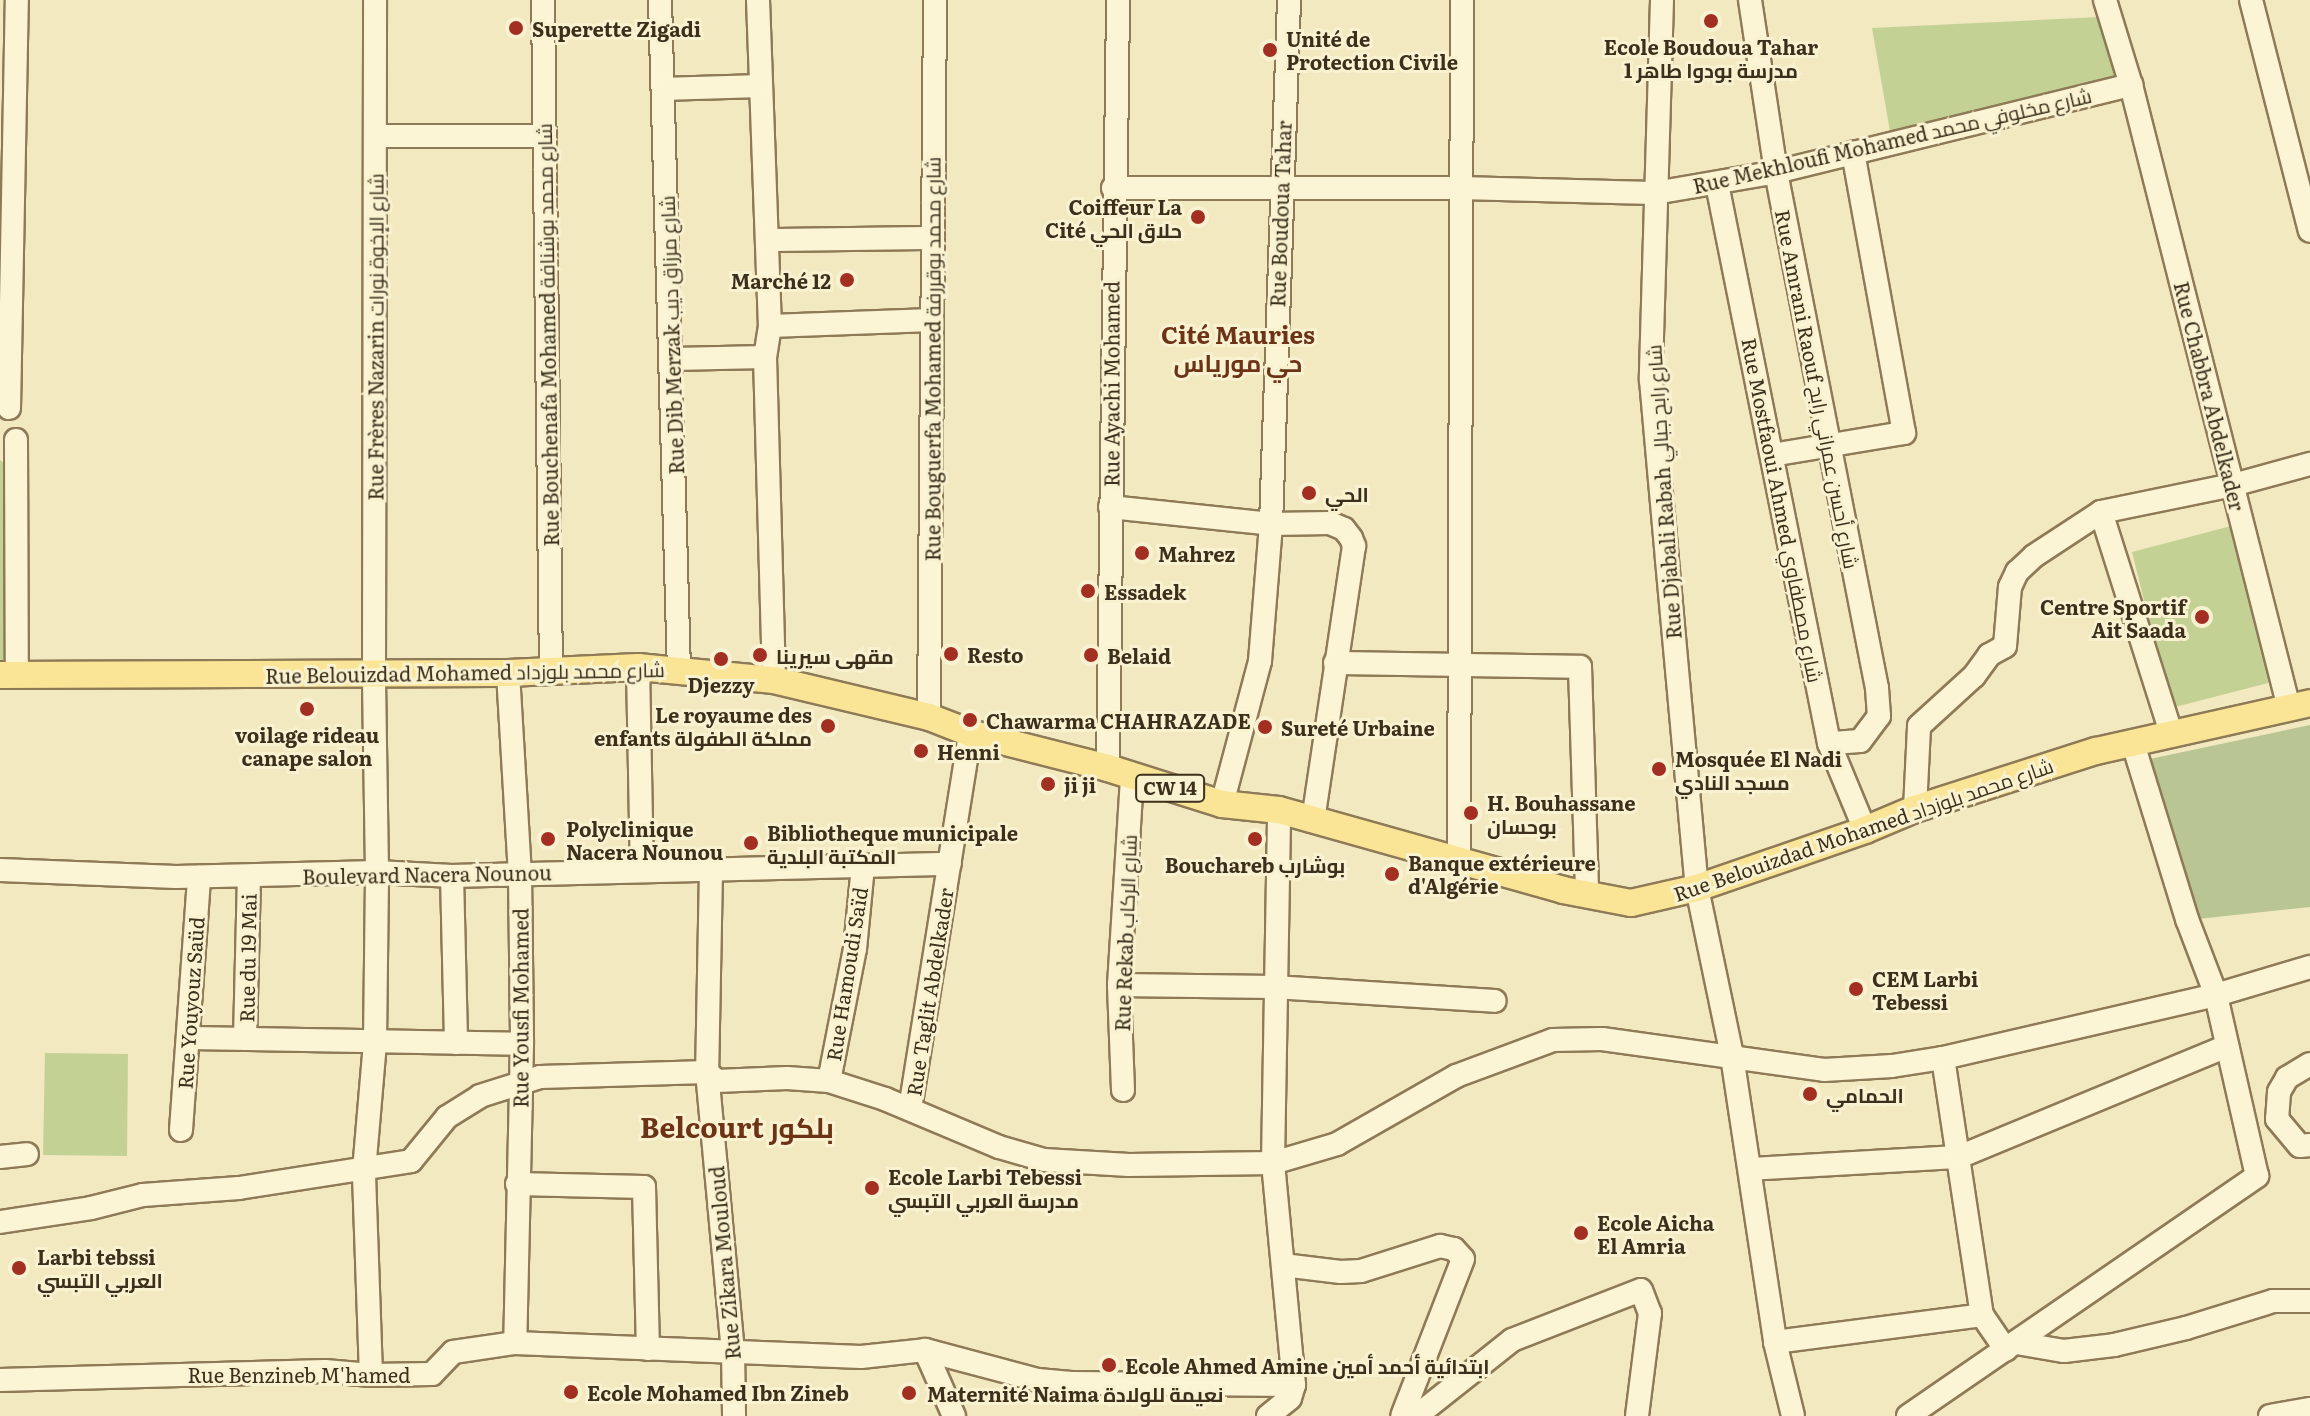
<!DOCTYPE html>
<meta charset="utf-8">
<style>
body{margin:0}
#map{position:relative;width:2310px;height:1416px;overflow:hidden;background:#f2e9c1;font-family:Literata,Cairo,serif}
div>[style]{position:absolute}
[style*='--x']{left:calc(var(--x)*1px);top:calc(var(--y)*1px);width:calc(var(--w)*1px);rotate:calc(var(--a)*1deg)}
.green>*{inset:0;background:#c3d194}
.cemetery>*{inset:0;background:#bac594}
.roads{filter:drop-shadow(2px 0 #8e7a57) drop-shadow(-2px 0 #8e7a57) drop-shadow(0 2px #8e7a57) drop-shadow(0 -2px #8e7a57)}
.minor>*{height:22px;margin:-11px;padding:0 11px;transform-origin:11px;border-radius:11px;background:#fcf5d5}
.major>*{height:26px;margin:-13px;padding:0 13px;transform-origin:13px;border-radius:13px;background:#f9e595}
.dots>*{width:22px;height:22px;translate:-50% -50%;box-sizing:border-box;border:4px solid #f9f2d1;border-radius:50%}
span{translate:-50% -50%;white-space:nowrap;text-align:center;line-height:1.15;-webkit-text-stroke:6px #f9f2d1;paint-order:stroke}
.shield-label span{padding:2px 6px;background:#f9f2d1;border:2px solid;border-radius:6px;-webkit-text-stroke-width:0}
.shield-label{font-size:18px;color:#3c2f1c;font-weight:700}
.poi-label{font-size:20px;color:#3c2f1c;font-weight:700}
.left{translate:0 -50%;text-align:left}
.right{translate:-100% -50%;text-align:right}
.street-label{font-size:20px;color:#3c2f1c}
.quarter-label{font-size:24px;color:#6d3317;font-weight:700}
.district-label{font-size:28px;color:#6d3317;font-weight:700}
</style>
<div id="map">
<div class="green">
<div style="clip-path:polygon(2099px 17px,2117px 78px,1891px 137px,1872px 28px)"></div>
<div style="clip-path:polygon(0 460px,5px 464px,7px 653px,3px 661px,0 661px)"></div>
<div style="clip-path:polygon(2231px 526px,2272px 682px,2171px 708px,2132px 552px)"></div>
<div style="clip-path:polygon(45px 1053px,128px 1054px,127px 1156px,43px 1155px)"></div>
</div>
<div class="cemetery">
<div style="clip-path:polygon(2310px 725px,2310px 907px,2198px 919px,2145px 760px)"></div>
</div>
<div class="roads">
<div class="minor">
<div style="--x:543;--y:0;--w:670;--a:89.32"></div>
<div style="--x:660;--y:0;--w:671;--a:88.38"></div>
<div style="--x:758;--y:0;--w:326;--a:87.9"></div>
<div style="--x:770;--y:326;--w:31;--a:99"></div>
<div style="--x:765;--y:357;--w:323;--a:88.4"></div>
<div style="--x:1662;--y:0;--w:380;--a:91.7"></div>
<div style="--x:1651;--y:380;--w:181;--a:84.9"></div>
<div style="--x:1667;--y:560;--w:329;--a:84.8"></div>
<div style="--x:1697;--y:888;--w:172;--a:78.2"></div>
<div style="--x:1732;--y:1056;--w:289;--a:81.4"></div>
<div style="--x:1775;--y:1342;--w:76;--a:76.3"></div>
<div style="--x:1750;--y:0;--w:174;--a:81.4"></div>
<div style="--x:1776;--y:172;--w:526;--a:78.93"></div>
<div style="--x:1877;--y:688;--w:28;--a:86"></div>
<div style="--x:1879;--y:716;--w:31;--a:127"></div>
<div style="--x:1860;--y:741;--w:31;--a:176"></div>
<div style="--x:2105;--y:0;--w:89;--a:73"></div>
<div style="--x:2131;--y:85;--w:643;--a:75.77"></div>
<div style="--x:2251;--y:0;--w:238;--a:75.7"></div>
<div style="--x:664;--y:89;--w:95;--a:-1.8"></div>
<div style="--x:376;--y:136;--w:169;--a:0"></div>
<div style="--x:1717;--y:184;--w:570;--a:78.67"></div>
<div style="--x:1829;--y:743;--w:94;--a:67.5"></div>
<div style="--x:1113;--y:188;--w:347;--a:0"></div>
<div style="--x:1460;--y:188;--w:195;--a:1.5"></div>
<div style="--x:1655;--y:193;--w:123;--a:-9.8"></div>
<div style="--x:1776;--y:172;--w:366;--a:-13.8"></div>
<div style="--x:768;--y:240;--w:165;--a:-0.7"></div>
<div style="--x:770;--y:326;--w:162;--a:-2.1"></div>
<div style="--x:673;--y:359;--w:92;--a:-1.2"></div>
<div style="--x:9;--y:408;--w:408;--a:-88.9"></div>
<div style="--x:16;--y:440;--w:235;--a:89.8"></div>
<div style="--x:1772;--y:455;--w:134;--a:-9.5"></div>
<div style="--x:1904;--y:433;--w:285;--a:-100.3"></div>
<div style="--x:1110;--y:507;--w:162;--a:6"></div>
<div style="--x:1271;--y:524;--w:59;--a:-1"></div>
<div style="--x:1330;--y:523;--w:15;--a:23"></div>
<div style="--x:1344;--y:529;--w:11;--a:52"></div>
<div style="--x:1351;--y:538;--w:9;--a:69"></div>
<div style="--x:1354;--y:546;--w:278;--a:98.5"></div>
<div style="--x:2101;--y:512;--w:232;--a:72.4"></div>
<div style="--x:1335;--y:663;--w:245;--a:0.9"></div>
<div style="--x:1580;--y:667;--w:227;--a:88.2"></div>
<div style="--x:638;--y:667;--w:203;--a:88.9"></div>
<div style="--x:508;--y:673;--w:200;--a:86.6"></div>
<div style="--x:520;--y:873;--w:171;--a:89.3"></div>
<div style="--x:522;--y:1044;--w:299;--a:91.3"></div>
<div style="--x:929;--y:717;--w:717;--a:-89.52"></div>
<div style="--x:1108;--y:768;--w:768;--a:-89.25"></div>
<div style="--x:1222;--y:804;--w:148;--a:-75.1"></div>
<div style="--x:1260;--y:661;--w:137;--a:-85.4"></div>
<div style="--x:1271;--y:524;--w:524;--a:-88.03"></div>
<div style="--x:1915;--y:809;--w:83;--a:-87.2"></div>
<div style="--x:1919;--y:726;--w:74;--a:-42.3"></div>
<div style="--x:1974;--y:676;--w:26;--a:-54"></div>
<div style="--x:1989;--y:655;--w:18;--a:-29"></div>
<div style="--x:2005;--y:646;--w:59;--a:-85.2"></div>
<div style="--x:2010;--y:587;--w:17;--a:-65"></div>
<div style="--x:2017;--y:572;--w:23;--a:-43"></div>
<div style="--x:2034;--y:556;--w:80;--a:-33.3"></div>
<div style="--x:2101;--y:512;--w:135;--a:-11.6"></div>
<div style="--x:2233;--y:485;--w:80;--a:-15.3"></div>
<div style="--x:1459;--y:862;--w:862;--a:-89.8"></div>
<div style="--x:0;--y:870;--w:176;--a:2.3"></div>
<div style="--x:176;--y:877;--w:201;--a:-1.4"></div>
<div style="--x:377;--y:872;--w:75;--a:3.1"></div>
<div style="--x:452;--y:876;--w:498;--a:-1.4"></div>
<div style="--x:711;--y:870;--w:202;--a:91.1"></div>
<div style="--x:707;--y:1072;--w:279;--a:84.7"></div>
<div style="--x:733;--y:1350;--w:66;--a:89.1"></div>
<div style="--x:452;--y:876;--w:167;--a:88.6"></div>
<div style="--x:1119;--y:985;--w:155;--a:0.7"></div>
<div style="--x:1274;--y:987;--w:221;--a:3.6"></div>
<div style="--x:188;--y:1038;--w:334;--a:1"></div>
<div style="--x:245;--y:1039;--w:163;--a:-88.6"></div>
<div style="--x:1943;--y:1058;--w:260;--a:81.4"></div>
<div style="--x:1982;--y:1315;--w:42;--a:55.6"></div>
<div style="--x:2310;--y:1064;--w:27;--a:149"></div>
<div style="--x:2287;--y:1078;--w:16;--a:120"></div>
<div style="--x:2279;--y:1092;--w:27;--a:94"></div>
<div style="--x:2277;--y:1119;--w:35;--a:50"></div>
<div style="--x:2300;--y:1146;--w:10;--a:-6"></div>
<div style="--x:829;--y:1081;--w:135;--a:-78.9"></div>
<div style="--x:855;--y:949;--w:83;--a:-84.5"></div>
<div style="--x:1123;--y:1090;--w:105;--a:-92.2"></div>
<div style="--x:1119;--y:985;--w:209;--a:-86.4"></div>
<div style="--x:910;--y:1109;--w:381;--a:-80.9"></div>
<div style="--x:181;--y:1130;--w:254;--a:-85.9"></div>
<div style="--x:0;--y:1157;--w:27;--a:-6"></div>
<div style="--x:1750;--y:1169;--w:209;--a:-3.3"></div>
<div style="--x:1959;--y:1157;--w:290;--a:-22.5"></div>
<div style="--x:517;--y:1184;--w:127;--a:1.4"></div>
<div style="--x:644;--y:1187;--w:162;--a:88.6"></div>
<div style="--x:0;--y:1222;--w:92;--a:-8.7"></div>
<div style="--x:91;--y:1208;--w:54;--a:-14"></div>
<div style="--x:143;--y:1195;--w:96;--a:-4.2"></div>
<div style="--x:239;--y:1188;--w:174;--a:-8.9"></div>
<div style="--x:411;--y:1161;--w:57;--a:-50.7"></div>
<div style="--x:447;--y:1117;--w:39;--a:-32"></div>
<div style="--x:480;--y:1096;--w:63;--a:-17.6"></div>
<div style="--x:540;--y:1077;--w:167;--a:-1.7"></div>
<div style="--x:707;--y:1072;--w:13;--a:42"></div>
<div style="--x:717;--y:1081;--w:70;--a:-2.5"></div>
<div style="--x:787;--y:1078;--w:42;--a:4.1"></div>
<div style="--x:829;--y:1081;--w:59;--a:17.8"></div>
<div style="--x:885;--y:1099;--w:124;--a:22.8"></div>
<div style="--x:999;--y:1147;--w:47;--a:16.1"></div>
<div style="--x:1044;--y:1160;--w:85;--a:3.4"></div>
<div style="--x:1129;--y:1165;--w:144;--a:-0.8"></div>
<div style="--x:1273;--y:1163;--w:67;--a:-16.5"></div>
<div style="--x:1337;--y:1144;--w:137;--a:-29.7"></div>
<div style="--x:1456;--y:1076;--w:103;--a:-20.4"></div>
<div style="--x:1553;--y:1040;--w:49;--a:-1.2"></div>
<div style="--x:1602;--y:1039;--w:224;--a:7.9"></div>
<div style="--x:1824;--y:1070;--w:68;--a:-3.4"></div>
<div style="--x:1892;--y:1066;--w:52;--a:-8.9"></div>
<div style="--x:1943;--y:1058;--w:280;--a:-13"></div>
<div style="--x:2216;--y:995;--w:98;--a:-16.6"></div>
<div style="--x:1283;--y:1265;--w:58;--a:6.9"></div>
<div style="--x:1341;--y:1272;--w:20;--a:-3"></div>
<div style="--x:1361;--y:1271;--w:83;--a:-17.6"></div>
<div style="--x:1440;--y:1246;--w:14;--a:12"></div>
<div style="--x:1454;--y:1249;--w:13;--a:48"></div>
<div style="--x:1463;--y:1259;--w:168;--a:111.2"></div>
<div style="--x:1775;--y:1342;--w:209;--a:-7.4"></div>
<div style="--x:2017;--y:1343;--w:48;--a:9.7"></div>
<div style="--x:2064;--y:1351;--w:50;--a:-6.8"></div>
<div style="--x:2114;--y:1345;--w:74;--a:-13.3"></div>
<div style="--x:2186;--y:1328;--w:91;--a:-17.2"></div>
<div style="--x:2273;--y:1301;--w:37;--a:0"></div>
<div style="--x:925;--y:1350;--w:72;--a:66.3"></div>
<div style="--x:371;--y:1375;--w:204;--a:-92"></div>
<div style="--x:364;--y:1171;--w:129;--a:-85.1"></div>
<div style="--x:375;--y:1042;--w:170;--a:-89.3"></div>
<div style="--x:377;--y:872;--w:198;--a:-90.9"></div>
<div style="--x:374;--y:674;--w:674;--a:-89.91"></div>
<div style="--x:0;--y:1380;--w:325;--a:-1.6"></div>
<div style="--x:325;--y:1371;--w:46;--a:5"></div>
<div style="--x:371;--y:1375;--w:61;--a:-0.9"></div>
<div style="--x:432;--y:1374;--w:30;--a:-46"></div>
<div style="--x:453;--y:1352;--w:63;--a:-8.3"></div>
<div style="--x:515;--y:1343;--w:346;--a:2.3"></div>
<div style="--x:861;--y:1357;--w:64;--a:-6.2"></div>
<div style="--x:925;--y:1350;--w:117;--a:14.9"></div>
<div style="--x:1038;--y:1380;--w:33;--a:5"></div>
<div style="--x:1071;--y:1383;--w:223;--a:0.5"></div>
<div style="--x:1406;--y:1413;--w:18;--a:-9"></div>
<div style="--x:1424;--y:1410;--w:112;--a:-38.5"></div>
<div style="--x:1512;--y:1340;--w:138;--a:-21.2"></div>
<div style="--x:1641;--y:1290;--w:25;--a:69"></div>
<div style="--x:1650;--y:1313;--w:104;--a:97.2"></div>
<div style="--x:1268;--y:1416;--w:28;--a:-39"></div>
<div style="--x:1290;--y:1398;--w:14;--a:-73"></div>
<div style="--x:1294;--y:1385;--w:223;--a:-95.4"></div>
<div style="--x:1273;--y:1163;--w:353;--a:-89"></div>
<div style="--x:1908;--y:1416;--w:424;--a:-34.5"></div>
<div style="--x:2257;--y:1176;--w:186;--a:-102.8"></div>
<div style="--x:2216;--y:995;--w:81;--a:-110.9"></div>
<div style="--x:2187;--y:919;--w:184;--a:-107.1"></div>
<div style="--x:2270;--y:1416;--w:41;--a:-9.9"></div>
</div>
<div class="major">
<div style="--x:0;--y:675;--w:508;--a:-0.23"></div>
<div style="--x:508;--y:673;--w:130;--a:-2.6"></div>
<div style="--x:638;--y:667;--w:137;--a:5.5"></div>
<div style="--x:774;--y:680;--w:159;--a:13.4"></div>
<div style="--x:929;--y:717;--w:44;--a:21.3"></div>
<div style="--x:970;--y:733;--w:142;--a:14.2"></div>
<div style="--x:1108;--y:768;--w:120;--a:17.5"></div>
<div style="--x:1222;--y:804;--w:57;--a:6"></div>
<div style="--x:1279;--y:810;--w:295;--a:15.7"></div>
<div style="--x:1563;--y:890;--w:69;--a:10.8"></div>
<div style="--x:1631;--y:903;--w:68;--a:-12.8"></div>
<div style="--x:1697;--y:888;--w:178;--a:-19"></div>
<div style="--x:1865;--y:830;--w:54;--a:-22.8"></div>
<div style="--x:1915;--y:809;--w:190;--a:-17.8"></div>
<div style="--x:2096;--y:751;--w:219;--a:-12.6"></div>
</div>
</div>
<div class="dots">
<div style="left:1711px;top:21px;background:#a22f21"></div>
<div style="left:516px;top:28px;background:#a22f21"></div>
<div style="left:1270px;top:50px;background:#a22f21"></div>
<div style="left:1198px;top:217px;background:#a22f21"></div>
<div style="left:847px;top:280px;background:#a22f21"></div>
<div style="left:1309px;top:493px;background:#a22f21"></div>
<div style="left:1142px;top:553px;background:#a22f21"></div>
<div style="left:1088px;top:591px;background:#a22f21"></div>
<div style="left:2202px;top:617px;background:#a22f21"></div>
<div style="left:951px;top:654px;background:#a22f21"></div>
<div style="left:760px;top:655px;background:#a22f21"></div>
<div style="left:1091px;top:655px;background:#a22f21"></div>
<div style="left:721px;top:659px;background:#a22f21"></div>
<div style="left:307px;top:709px;background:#a22f21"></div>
<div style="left:970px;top:720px;background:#a22f21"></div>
<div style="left:828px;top:726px;background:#a22f21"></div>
<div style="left:1265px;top:727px;background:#a22f21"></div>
<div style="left:921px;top:751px;background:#a22f21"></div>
<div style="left:1659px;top:769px;background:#a22f21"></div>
<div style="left:1048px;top:784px;background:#a22f21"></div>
<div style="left:1471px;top:813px;background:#a22f21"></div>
<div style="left:548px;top:839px;background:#a22f21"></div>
<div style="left:1255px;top:839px;background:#a22f21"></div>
<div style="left:751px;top:843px;background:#a22f21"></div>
<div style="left:1392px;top:874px;background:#a22f21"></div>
<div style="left:1856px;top:989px;background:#a22f21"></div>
<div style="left:1810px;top:1094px;background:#a22f21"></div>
<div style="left:872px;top:1188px;background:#a22f21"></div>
<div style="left:1581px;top:1233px;background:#a22f21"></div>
<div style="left:19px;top:1268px;background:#a22f21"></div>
<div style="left:1109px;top:1365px;background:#a22f21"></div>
<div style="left:571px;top:1392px;background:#a22f21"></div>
<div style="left:909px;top:1393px;background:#a22f21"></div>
</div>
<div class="shield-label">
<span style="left:1170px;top:788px">CW 14</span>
</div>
<div class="poi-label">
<span class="left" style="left:532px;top:28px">Superette Zigadi</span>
<span class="left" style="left:1286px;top:50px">Unité de<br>Protection Civile</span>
<span style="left:1711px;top:58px">Ecole Boudoua Tahar<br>1 مدرسة بودوا طاهر</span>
<span class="right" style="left:1182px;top:218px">Coiffeur La<br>Cité حلاق الحي</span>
<span class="right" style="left:831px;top:280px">Marché 12</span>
<span class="left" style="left:1325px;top:493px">الحي</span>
<span class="left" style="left:1158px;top:553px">Mahrez</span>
<span class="left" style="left:1104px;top:591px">Essadek</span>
<span class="right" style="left:2186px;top:618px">Centre Sportif<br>Ait Saada</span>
<span class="left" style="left:967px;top:654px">Resto</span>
<span class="left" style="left:776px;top:655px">مقهى سيرينا</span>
<span class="left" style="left:1107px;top:655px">Belaid</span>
<span style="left:721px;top:684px">Djezzy</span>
<span class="right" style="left:812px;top:726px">Le royaume des<br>enfants مملكة الطفولة</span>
<span class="left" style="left:986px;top:720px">Chawarma CHAHRAZADE</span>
<span class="left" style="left:1281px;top:727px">Sureté Urbaine</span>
<span style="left:307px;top:746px">voilage rideau<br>canape salon</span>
<span class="left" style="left:937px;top:751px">Henni</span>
<span class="left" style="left:1675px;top:770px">Mosquée El Nadi<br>مسجد النادي</span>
<span class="left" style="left:1064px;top:784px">ji ji</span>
<span class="left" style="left:1487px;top:814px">H. Bouhassane<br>بوحسان</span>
<span class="left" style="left:566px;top:840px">Polyclinique<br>Nacera Nounou</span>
<span class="left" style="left:767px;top:844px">Bibliotheque municipale<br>المكتبة البلدية</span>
<span class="left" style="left:1408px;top:874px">Banque extérieure<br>d'Algérie</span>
<span style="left:1255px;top:864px">Bouchareb بوشارب</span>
<span class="left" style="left:1872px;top:990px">CEM Larbi<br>Tebessi</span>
<span class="left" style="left:1826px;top:1094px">الحمامي</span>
<span class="left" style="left:888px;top:1188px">Ecole Larbi Tebessi<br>مدرسة العربي التبسي</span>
<span class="left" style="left:1597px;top:1234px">Ecole Aicha<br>El Amria</span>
<span class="left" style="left:37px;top:1268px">Larbi tebssi<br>العربي التبسي</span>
<span class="left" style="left:1125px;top:1365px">Ecole Ahmed Amine ابتدائية أحمد أمين</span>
<span class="left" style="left:587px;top:1392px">Ecole Mohamed Ibn Zineb</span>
<span class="left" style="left:927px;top:1393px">Maternité Naima نعيمة للولادة</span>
</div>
<div class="street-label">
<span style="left:1892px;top:140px;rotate:-13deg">Rue Mekhloufi Mohamed شارع مخلوفي محمد</span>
<span style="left:1280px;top:214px;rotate:-88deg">Rue Boudoua Tahar</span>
<span style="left:547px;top:335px;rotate:-91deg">Rue Bouchenafa Mohamed شارع محمد بوشنافة</span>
<span style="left:671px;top:335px;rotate:-92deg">Rue Dib Merzak شارع مرزاق ديب</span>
<span style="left:375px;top:337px;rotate:-90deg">Rue Frères Nazarin شارع الإخوة نورات</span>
<span style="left:932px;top:359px;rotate:-90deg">Rue Bouguerfa Mohamed شارع محمد بوقررفة</span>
<span style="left:1111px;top:384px;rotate:-90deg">Rue Ayachi Mohamed</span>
<span style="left:1818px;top:389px;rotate:79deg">Rue Amrani Raouf شارع أحسن عمراني رابح</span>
<span style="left:2210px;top:396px;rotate:76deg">Rue Chabbra Abdelkader</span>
<span style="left:1663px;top:492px;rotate:-94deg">Rue Djabali Rabah شارع رابح جبالي</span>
<span style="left:1783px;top:510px;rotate:79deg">Rue Mostfaoui Ahmed شارع مصطفاوي</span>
<span style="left:465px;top:672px;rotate:-1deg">Rue Belouizdad Mohamed شارع محمد بلوزداد</span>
<span style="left:1863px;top:829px;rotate:-19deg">Rue Belouizdad Mohamed شارع محمد بلوزداد</span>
<span style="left:427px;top:874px;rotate:-1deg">Boulevard Nacera Nounou</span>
<span style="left:1125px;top:933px;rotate:-88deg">Rue Rekab شارع الركاب</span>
<span style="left:247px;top:958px;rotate:-89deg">Rue du 19 Mai</span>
<span style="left:846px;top:974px;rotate:-81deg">Rue Hamoudi Saïd</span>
<span style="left:929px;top:992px;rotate:-81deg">Rue Taglit Abdelkader</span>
<span style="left:190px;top:1003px;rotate:-86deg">Rue Youyouz Saüd</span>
<span style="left:520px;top:1008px;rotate:-90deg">Rue Yousfi Mohamed</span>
<span style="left:724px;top:1263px;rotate:-95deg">Rue Zikara Mouloud</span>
<span style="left:299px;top:1374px">Rue Benzineb M'hamed</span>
</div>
<div class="quarter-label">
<span style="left:1238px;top:348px">Cité Mauries<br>حي مورياس</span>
</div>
<div class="district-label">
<span style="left:737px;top:1126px">Belcourt بلكور</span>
</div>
</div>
